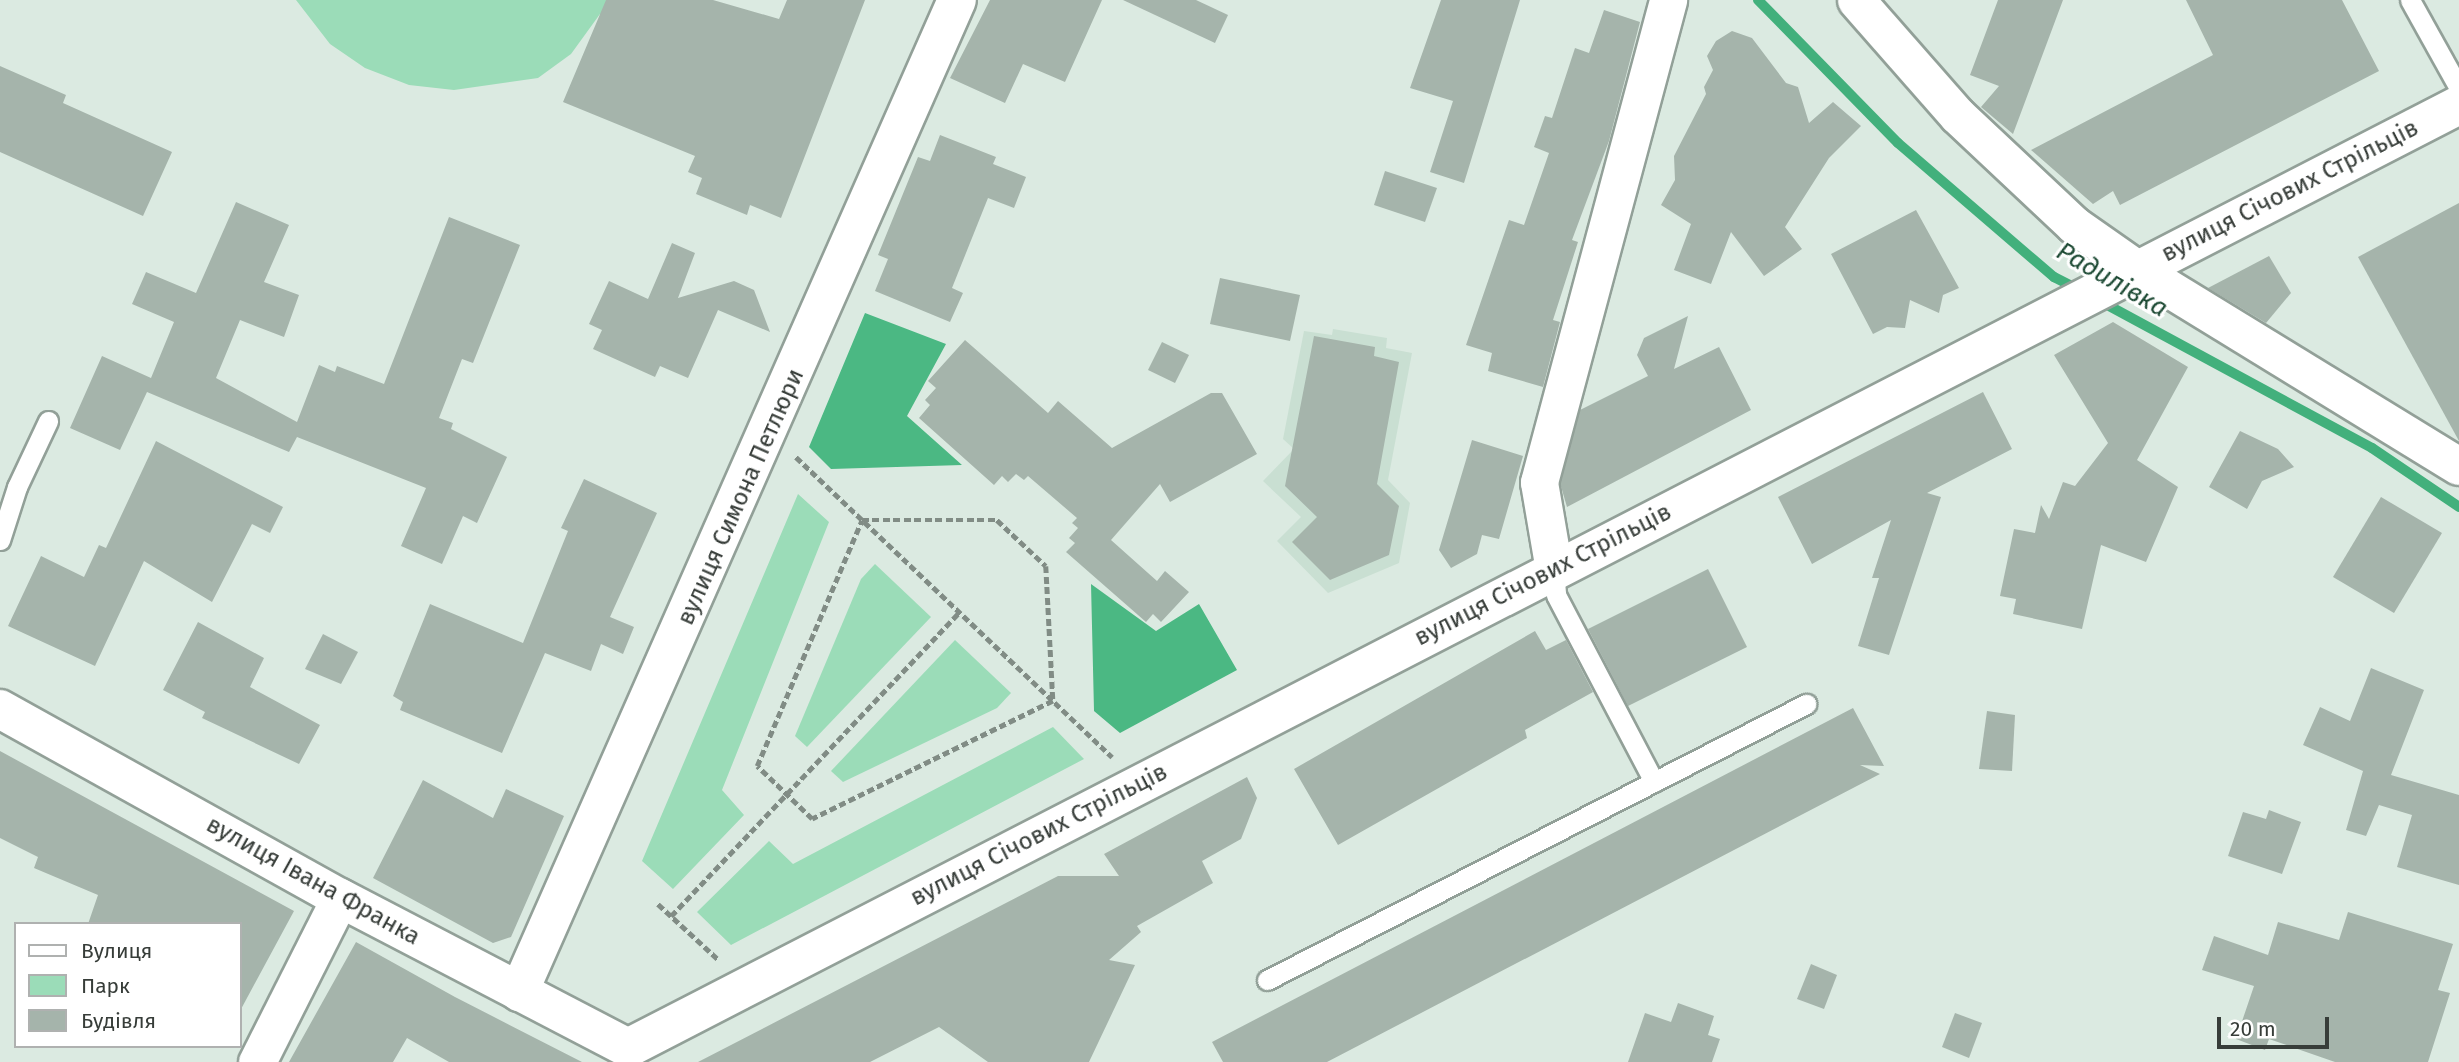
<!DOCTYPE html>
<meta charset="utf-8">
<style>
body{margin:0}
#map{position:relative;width:2459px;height:1062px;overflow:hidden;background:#dbeae1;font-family:"Fira Sans",sans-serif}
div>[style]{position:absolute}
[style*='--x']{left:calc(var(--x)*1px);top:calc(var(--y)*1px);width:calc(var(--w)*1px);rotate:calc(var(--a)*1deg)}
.built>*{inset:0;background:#c9dfd2}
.green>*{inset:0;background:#9bdcb8}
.forest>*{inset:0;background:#4bb883}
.stream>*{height:10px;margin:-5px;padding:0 5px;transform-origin:5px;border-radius:5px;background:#42b07c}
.building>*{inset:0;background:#a5b4ab}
.path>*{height:4.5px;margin-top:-2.25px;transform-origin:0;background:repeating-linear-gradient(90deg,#818c85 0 7px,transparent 0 10.5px)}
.roads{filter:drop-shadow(2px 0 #92a098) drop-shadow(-2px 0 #92a098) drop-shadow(0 2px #92a098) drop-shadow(0 -2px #92a098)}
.lane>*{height:19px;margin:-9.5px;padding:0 9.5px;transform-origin:9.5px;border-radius:9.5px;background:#fff}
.street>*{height:37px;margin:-18.5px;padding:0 18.5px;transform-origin:18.5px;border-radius:18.5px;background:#fff}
.secondary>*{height:38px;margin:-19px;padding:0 19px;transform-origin:19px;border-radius:19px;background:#fff}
span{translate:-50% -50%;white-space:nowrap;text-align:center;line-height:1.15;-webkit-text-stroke:6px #fff;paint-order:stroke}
.street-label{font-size:24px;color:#373d39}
.water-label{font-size:26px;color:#1d4a34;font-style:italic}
.legend{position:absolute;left:14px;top:922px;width:228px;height:126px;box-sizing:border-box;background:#fff;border:2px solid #afb1b0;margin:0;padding:9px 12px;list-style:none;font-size:21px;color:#373d39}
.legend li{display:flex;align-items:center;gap:14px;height:35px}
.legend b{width:35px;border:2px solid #afb1b0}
.scale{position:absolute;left:2217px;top:1017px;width:112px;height:32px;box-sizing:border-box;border:4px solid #373d39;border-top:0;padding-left:9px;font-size:21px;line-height:24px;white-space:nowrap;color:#373d39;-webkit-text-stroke:5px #fff;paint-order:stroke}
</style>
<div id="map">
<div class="built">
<div style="clip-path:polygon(1333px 329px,1387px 338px,1386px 348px,1412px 353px,1388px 480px,1410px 503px,1399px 563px,1328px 593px,1277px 541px,1301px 517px,1263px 481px,1294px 449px,1283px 439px,1304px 331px,1332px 335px)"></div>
</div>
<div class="green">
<div style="clip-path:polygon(296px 0,659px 0,648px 30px,600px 14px,571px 54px,538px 78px,454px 90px,409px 85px,365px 68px,330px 44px)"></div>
<div style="clip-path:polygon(798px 494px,829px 522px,722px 790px,744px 815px,673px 889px,642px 861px)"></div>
<div style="clip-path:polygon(875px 564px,931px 617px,807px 747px,795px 736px,861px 579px)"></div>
<div style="clip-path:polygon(955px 640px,1011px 693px,997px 708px,843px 782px,831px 771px)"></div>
<div style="clip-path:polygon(1053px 727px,1084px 759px,731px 945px,697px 912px,769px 841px,793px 864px)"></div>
</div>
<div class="forest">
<div style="clip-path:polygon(865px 313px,946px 344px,907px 416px,962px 465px,831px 469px,809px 447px)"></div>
<div style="clip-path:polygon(1091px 584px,1156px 631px,1199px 604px,1237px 670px,1120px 733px,1094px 711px)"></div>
</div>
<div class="stream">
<div style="--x:1758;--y:0;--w:200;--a:45.6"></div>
<div style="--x:1898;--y:143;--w:206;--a:40.7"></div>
<div style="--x:2054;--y:277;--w:28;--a:27"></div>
<div style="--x:2100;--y:301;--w:309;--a:28.4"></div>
<div style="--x:2372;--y:448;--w:105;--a:34.1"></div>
</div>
<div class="building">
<div style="clip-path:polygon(606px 0,713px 0,779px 19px,787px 0,865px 0,781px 218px,750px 205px,747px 215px,696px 194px,702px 178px,688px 172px,695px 156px,563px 102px)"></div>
<div style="clip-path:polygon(990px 0,1102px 0,1065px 82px,1023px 64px,1005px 103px,950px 78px)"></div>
<div style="clip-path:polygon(1123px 0,1196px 0,1228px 15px,1215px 43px)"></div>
<div style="clip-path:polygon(1441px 0,1520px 0,1464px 183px,1430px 172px,1453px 101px,1410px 88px)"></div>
<div style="clip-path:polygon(1998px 0,2063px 0,2013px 134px,1981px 107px,1999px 86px,1970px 75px)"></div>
<div style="clip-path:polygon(2186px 0,2342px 0,2379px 71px,2120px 205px,2113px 191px,2093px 204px,2031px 150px,2213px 55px)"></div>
<div style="clip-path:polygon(1604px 10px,1640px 22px,1609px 141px,1572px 240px,1578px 242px,1553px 320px,1560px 322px,1543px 387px,1488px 371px,1492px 353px,1466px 345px,1509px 220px,1524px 225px,1549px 153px,1534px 147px,1545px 116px,1552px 118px,1575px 48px,1589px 53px)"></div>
<div style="clip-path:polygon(1732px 31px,1752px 38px,1786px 83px,1798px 87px,1809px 123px,1833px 102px,1861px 126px,1829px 158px,1785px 227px,1802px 249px,1764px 276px,1731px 232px,1711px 284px,1674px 270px,1691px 224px,1661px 205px,1675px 180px,1674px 156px,1706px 94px,1704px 87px,1713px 70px,1707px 56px,1716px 41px)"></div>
<div style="clip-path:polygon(0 66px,66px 95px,63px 103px,172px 152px,143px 216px,0 152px)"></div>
<div style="clip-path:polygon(940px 135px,996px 157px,993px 164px,1026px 177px,1014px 208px,988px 198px,952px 288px,963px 293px,950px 322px,875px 291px,888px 259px,878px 255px,918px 157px,930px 161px)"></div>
<div style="clip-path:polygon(1385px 171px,1437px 188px,1425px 222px,1374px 205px)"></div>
<div style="clip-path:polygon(236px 202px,289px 225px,264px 282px,299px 295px,284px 337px,240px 320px,216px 378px,297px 422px,319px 365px,335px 372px,337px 366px,384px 384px,449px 217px,520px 245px,473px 363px,462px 359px,439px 418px,453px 423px,451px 429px,507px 457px,477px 523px,463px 516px,442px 564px,401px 546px,426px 488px,297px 437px,289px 452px,147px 392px,120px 450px,70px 428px,102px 356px,151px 378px,174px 322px,132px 304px,146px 272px,196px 293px)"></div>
<div style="clip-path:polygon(2459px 203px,2459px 441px,2358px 257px)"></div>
<div style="clip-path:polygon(1916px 210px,1959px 288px,1943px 295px,1939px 313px,1910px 300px,1905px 328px,1887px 327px,1873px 334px,1831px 254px)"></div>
<div style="clip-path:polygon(672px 243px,695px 253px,678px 298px,734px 281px,754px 290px,770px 332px,718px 310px,688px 378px,660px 366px,655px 377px,593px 349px,602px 330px,589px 324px,609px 281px,648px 299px)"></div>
<div style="clip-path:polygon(2269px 256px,2291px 293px,2266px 323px,2208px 288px)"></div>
<div style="clip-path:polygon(1220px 278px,1300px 295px,1290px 341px,1210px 324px)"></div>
<div style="clip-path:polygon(1688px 316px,1674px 369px,1719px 347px,1751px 410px,1567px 507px,1560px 483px,1580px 410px,1648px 376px,1637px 355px,1644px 338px)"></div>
<div style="clip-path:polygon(2113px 322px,2188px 367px,2137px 460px,2178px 487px,2146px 562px,2101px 545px,2082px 629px,2013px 614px,2016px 599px,2000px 596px,2014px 529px,2035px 533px,2041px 505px,2049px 519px,2063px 482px,2075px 486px,2108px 443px,2054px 355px)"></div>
<div style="clip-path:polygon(1314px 336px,1375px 347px,1374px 356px,1399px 362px,1377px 484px,1399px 506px,1389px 555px,1330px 580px,1292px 542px,1317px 517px,1285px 486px)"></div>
<div style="clip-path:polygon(965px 340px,1048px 413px,1058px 401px,1112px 448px,1211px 393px,1222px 393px,1257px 454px,1170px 502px,1160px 484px,1111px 540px,1157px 581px,1165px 571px,1189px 592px,1161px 622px,1153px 614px,1146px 622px,1066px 552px,1075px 543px,1069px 538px,1078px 528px,1072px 523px,1077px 518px,1028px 476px,1024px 480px,1016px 474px,1008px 482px,1002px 476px,994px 485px,919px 418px,930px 405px,925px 400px,936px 388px,928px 381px)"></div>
<div style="clip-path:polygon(1162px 342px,1189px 355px,1175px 383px,1148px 370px)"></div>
<div style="clip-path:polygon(1983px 392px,2012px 449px,1927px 493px,1941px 497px,1889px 655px,1858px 646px,1879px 578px,1872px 578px,1891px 520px,1812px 564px,1778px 497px)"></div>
<div style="clip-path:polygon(2240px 431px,2278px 449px,2294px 467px,2262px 481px,2247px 509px,2209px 487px)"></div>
<div style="clip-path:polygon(1472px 440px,1523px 456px,1499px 539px,1482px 535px,1477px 554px,1451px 568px,1439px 550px)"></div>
<div style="clip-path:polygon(156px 441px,283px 507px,270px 533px,252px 524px,212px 602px,144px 561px,95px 666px,8px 626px,41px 556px,84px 577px,99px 545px,106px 548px)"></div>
<div style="clip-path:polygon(584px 479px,657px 513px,610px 617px,634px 627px,623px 654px,601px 644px,591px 671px,545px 653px,502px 753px,400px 710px,403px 702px,393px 696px,430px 604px,523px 643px,568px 531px,561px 528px)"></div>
<div style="clip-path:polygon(2381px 497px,2442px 533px,2394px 613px,2333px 577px)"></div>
<div style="clip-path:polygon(1708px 569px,1747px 647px,1628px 706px,1588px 629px)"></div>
<div style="clip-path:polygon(198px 622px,264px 658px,250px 687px,320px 725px,299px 764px,202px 718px,205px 712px,163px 690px)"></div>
<div style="clip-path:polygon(1535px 631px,1546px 650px,1566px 640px,1593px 692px,1525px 730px,1527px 738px,1338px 845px,1294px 769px)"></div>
<div style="clip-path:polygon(323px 634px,358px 652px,341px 684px,305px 669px)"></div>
<div style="clip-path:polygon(2371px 668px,2424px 690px,2391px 775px,2459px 795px,2459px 885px,2397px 867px,2412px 815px,2379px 805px,2366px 836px,2346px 830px,2363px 771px,2303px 745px,2320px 707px,2350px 721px)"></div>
<div style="clip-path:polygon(1853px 708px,1884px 766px,1860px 765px,1880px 774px,1327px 1062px,1223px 1062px,1212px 1042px)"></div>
<div style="clip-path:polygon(1987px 711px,2015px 715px,2012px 771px,1979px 769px)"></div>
<div style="clip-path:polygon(0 751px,294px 911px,240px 1011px,240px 924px,88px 924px,98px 895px,34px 868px,38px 857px,0 838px)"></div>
<div style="clip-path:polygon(1247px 777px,1257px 798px,1241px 839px,1202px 861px,1213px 883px,1137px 926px,1141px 932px,1109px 960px,1135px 965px,1089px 1062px,988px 1062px,939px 1027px,870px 1062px,698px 1062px,1058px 876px,1119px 876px,1104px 854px)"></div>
<div style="clip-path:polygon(423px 780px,493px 818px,506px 789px,564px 816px,511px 937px,493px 943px,373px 878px)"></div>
<div style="clip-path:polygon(2269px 810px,2301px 822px,2282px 874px,2228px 856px,2243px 812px,2266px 819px)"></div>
<div style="clip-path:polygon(2348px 912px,2453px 944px,2438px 990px,2450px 993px,2428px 1062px,2335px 1062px,2269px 1039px,2265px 1050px,2236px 1039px,2254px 986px,2202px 970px,2214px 936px,2268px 955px,2278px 922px,2339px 940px)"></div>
<div style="clip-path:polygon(356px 942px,455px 997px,582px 1062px,449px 1062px,407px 1038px,393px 1062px,289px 1062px)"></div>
<div style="clip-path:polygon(1811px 964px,1837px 975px,1824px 1009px,1797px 999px)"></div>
<div style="clip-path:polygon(1678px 1003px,1714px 1016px,1708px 1035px,1720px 1039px,1712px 1062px,1628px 1062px,1645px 1013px,1671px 1022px)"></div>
<div style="clip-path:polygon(1955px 1013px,1982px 1023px,1969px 1058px,1942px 1047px)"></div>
</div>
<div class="path">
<div style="--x:796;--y:457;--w:436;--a:43.5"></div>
<div style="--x:862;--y:520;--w:135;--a:0"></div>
<div style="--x:997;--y:520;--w:67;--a:43.2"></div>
<div style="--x:1046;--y:566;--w:135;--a:87"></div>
<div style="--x:1053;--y:701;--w:268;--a:153.9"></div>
<div style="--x:812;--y:819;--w:76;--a:-136.1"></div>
<div style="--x:757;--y:766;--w:267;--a:-66.9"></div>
<div style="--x:658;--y:904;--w:83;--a:42.6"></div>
<div style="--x:671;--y:916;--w:419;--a:-46.5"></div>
</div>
<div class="roads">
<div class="lane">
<div style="--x:2410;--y:0;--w:101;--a:60.9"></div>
<div style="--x:0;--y:540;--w:56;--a:-72.2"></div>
<div style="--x:17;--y:487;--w:73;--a:-64.8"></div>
<div style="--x:1554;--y:570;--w:25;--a:85"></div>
<div style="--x:1556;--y:595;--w:211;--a:62.3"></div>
<div style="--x:1267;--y:980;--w:606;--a:-27.12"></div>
</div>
<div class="street">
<div style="--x:1856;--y:0;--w:153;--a:48.7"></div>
<div style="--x:1957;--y:115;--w:161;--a:43.2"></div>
<div style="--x:2074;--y:225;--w:77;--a:34.9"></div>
<div style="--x:2137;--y:269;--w:377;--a:31.5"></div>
<div style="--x:1554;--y:570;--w:89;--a:-99.7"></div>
<div style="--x:1539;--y:482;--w:499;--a:-75"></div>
<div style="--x:257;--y:1062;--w:184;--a:-63.2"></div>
</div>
<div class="secondary">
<div style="--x:0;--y:709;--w:389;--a:29.1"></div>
<div style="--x:340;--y:898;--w:325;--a:27.5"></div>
<div style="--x:519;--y:992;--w:1084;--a:-66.18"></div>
<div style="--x:628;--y:1048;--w:2060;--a:-27.25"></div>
</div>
</div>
<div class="street-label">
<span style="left:2290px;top:191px;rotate:-27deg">вулиця Січових Стрільців</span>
<span style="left:741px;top:497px;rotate:-66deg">вулиця Симона Петлюри</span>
<span style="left:1543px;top:575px;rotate:-27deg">вулиця Січових Стрільців</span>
<span style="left:1039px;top:835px;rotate:-27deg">вулиця Січових Стрільців</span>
<span style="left:313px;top:881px;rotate:29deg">вулиця Івана Франка</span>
</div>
<div class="water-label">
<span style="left:2112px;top:280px;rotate:30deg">Радилівка</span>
</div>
<ul class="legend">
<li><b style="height:9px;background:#fff"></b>Вулиця</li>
<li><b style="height:19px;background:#9bdcb8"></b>Парк</li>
<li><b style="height:19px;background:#a5b4ab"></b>Будівля</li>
</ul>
<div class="scale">20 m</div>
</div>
